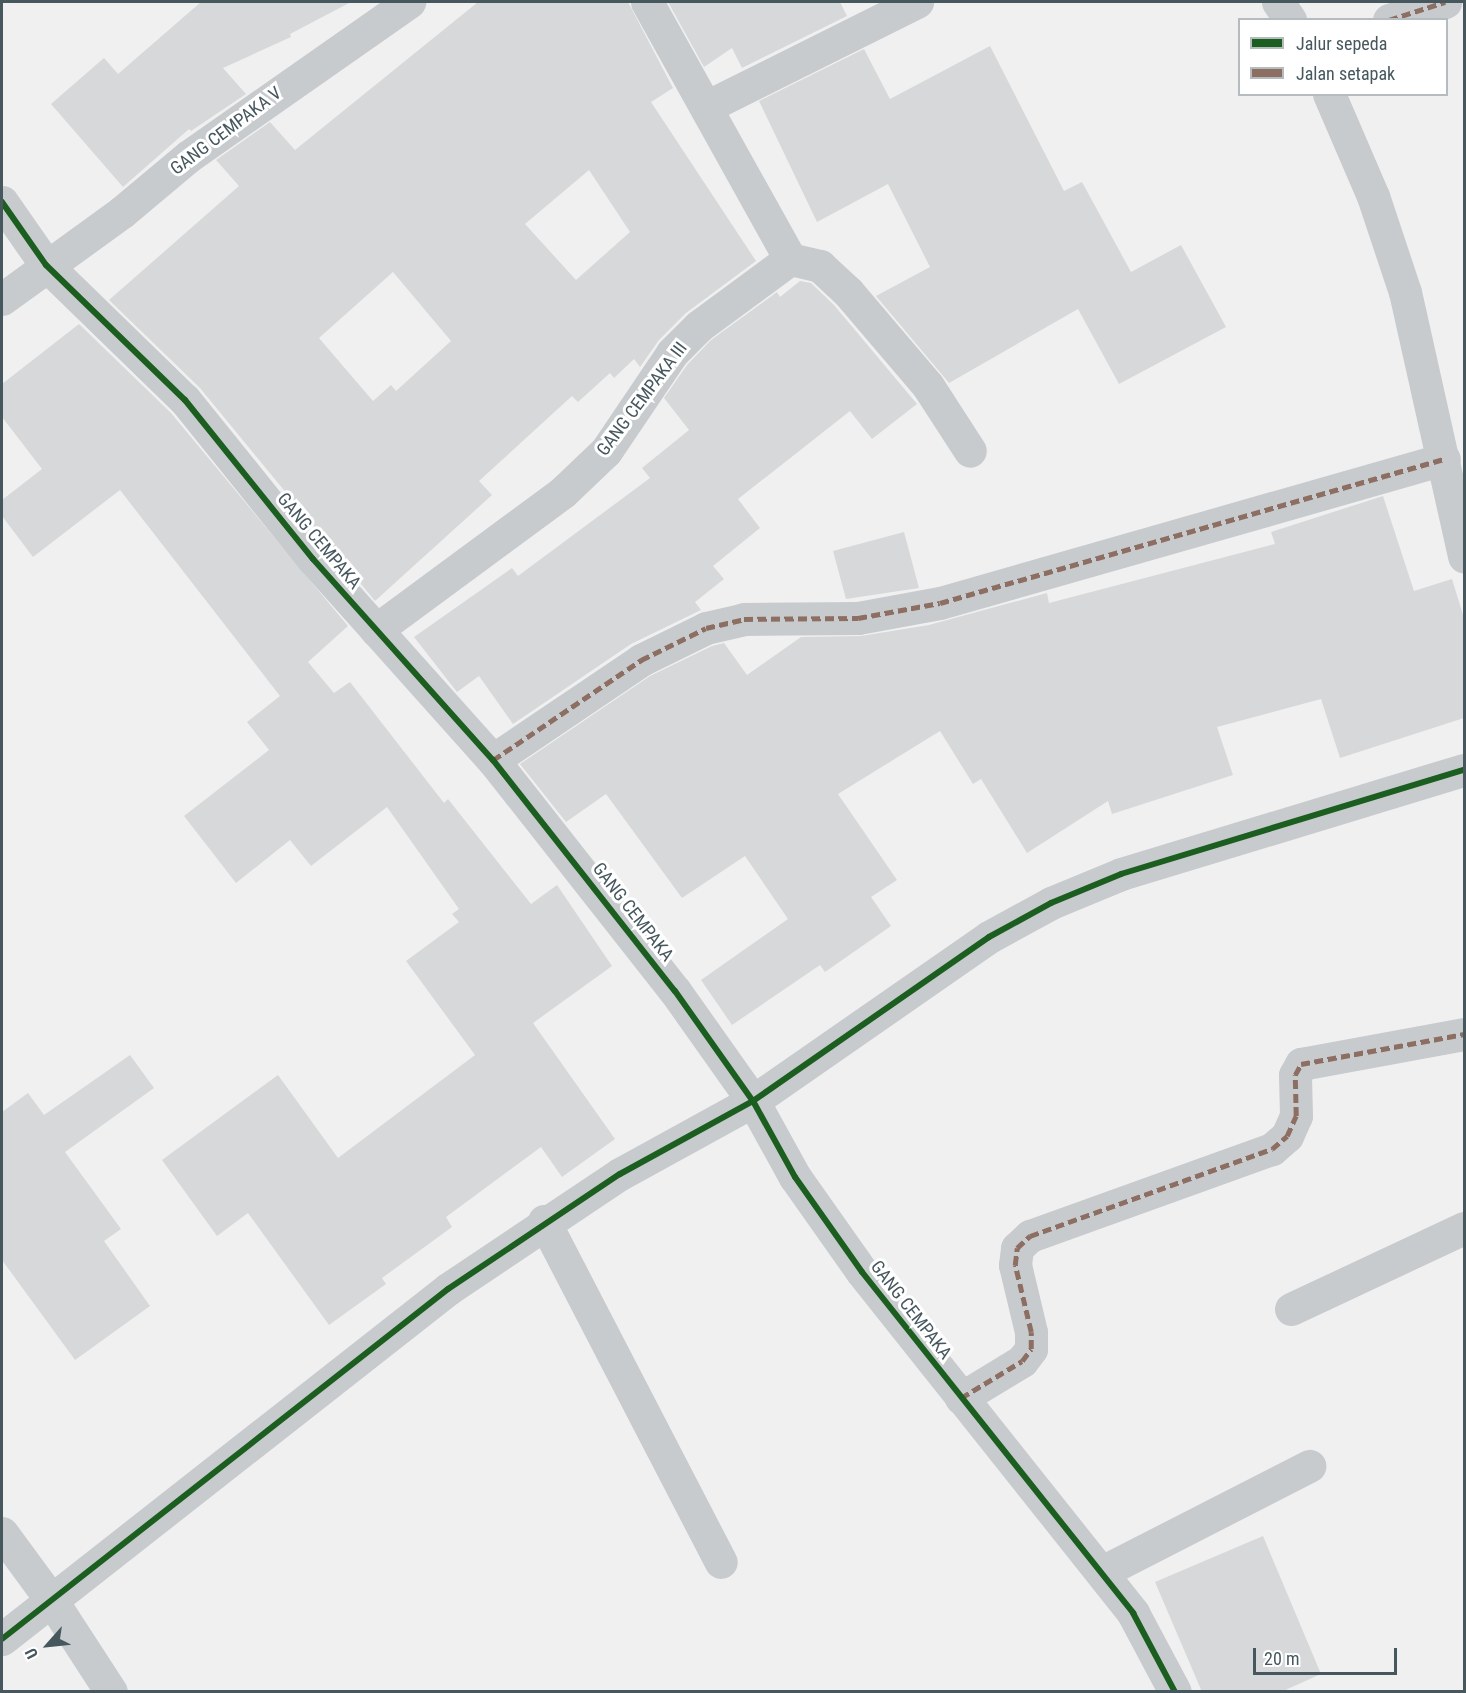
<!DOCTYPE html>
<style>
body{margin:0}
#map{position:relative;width:1466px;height:1693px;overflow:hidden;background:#f1f0f0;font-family:"Roboto Condensed",sans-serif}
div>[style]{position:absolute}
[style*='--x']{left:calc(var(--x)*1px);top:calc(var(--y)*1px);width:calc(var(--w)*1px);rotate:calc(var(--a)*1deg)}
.building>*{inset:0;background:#d7d8d9}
.street>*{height:33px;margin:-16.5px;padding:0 16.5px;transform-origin:16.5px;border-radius:16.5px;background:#c7cbcd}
.quiet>*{height:4.5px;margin-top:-2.25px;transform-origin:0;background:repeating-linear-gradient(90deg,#8d6e63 0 9px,transparent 0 13.5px)}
.cycleway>*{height:6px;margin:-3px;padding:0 3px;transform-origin:3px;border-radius:3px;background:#1b5e20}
span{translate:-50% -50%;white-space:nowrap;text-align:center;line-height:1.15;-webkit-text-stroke:6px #fff;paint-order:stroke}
.street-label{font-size:18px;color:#46575e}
.frame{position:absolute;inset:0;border:3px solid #46575e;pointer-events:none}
.legend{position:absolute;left:1238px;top:18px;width:210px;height:78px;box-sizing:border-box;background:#fff;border:2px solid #b5bcbf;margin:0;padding:8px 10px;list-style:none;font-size:18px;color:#46575e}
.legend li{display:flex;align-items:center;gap:12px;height:30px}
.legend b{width:30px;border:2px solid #b5bcbf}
.north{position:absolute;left:18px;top:1615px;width:60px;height:60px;-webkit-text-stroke:4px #fff;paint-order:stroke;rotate:243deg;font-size:16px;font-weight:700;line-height:24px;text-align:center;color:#46575e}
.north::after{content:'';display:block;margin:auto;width:21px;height:27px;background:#46575e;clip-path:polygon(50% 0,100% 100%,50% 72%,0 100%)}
.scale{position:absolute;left:1253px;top:1648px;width:144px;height:27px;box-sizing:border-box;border:3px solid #46575e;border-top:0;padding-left:8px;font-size:18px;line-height:21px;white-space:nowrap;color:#46575e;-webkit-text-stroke:4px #fff;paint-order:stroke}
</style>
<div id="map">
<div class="building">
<div style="clip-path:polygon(201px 2px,351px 2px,290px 34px,291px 37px,223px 68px,246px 94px,191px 131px,189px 129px,123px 187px,51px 104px,104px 58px,118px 74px)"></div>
<div style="clip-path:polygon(evenodd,478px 2px,628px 2px,673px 88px,651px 102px,756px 261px,686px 313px,659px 340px,640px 367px,634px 359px,614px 378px,610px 373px,578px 402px,572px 396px,479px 481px,492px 495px,375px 601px,200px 388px,109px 300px,239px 186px,216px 160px,270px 122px,295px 150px,478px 2px,589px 170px,630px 232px,576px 280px,525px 224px,589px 170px,478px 2px,393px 272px,451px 341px,396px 391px,391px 385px,373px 401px,319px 338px,393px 272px)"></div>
<div style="clip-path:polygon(668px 2px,840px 2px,847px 16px,742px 68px,732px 48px,704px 67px)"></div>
<div style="clip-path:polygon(990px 46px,1064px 191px,1082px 182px,1131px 272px,1181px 245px,1226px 327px,1119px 384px,1078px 309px,949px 383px,876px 296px,930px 267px,888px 184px,817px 222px,759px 101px,864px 49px,890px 99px)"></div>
<div style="clip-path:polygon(800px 281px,811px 283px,834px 305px,917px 404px,872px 439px,850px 411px,738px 499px,760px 528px,713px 566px,724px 579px,695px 602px,701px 610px,631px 644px,513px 724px,479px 676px,457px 692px,414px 637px,512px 568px,518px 576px,650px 478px,642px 468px,689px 430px,664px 398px,687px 365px,711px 340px,777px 292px,780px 297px)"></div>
<div style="clip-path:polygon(79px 324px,171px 413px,348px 626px,308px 662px,334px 693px,350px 682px,444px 803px,448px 799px,531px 904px,557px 885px,612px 966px,533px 1023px,615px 1139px,562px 1177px,541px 1147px,446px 1217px,452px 1227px,382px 1278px,386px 1284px,329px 1325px,248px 1213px,217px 1236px,162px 1160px,278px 1075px,338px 1158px,475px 1055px,406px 961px,459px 922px,452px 914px,459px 909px,387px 807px,311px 866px,290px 840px,236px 883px,184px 816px,269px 750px,247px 722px,280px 696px,120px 490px,33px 557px,2px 516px,2px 500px,42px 469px,2px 417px,2px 384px)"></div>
<div style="clip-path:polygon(1383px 496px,1414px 591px,1452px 579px,1464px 618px,1464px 718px,1340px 758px,1321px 699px,1217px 727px,1233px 775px,1112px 814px,1108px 801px,1027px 853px,981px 779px,973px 784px,940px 731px,838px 794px,897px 880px,871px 897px,891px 926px,825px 972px,820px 965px,732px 1025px,701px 980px,788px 919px,745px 856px,682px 898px,606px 794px,566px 822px,520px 764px,650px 676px,712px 646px,724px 643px,747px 675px,801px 637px,861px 636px,929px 625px,1047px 593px,1049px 603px,1275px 544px,1271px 532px)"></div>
<div style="clip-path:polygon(904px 532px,919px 588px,846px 599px,833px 551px)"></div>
<div style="clip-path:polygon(130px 1055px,154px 1088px,65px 1152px,121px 1229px,104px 1241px,150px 1306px,75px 1360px,2px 1260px,2px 1112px,28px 1093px,44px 1115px)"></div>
<div style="clip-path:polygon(1263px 1536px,1321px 1674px,1281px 1692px,1202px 1692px,1155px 1582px)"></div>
</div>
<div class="street">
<div style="--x:647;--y:2;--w:294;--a:60.9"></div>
<div style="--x:1278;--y:2;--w:22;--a:56"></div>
<div style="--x:1389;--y:20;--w:59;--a:-17.8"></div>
<div style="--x:1329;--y:94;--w:111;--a:66.7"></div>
<div style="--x:1373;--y:196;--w:101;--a:71.6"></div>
<div style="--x:1405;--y:292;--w:271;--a:77.4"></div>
<div style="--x:706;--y:107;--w:236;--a:-26.5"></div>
<div style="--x:2;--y:202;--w:77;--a:55.1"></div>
<div style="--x:46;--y:265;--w:194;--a:44.2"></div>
<div style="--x:185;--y:400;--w:204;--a:51.2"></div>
<div style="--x:313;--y:559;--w:270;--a:48.2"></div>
<div style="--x:493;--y:760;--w:294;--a:51.8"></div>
<div style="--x:675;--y:991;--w:135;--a:54.7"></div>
<div style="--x:753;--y:1101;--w:87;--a:61.1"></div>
<div style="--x:795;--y:1177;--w:116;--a:54.8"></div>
<div style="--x:862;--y:1272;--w:436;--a:51.5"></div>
<div style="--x:1133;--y:1613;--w:89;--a:62"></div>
<div style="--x:790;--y:259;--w:31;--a:13"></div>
<div style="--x:820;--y:266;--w:38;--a:43"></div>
<div style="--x:848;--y:292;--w:123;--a:49.6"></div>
<div style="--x:928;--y:386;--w:77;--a:57.1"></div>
<div style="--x:2;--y:299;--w:148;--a:-35.9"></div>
<div style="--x:122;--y:212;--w:87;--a:-39.9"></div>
<div style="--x:189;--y:156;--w:269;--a:-35"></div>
<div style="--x:376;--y:630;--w:232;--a:-36.4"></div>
<div style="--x:563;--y:492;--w:59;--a:-43.6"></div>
<div style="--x:606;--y:451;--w:118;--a:-56"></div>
<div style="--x:672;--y:353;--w:38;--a:-45"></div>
<div style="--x:699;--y:326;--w:113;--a:-36.4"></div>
<div style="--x:493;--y:760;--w:179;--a:-34"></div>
<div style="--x:641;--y:660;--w:72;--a:-26.2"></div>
<div style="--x:706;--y:628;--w:39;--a:-13"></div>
<div style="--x:744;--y:619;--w:114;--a:-0.5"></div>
<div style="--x:858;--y:618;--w:83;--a:-10.4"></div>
<div style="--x:940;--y:603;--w:524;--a:-15.95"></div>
<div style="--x:544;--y:1221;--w:384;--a:62.6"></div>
<div style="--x:1291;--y:1309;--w:191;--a:-25.1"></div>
<div style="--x:961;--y:1398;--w:71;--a:-31.2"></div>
<div style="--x:1022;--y:1361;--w:15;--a:-53"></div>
<div style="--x:1031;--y:1349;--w:17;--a:-90"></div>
<div style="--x:1031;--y:1332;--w:69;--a:-103.4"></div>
<div style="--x:1015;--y:1265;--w:17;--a:-83"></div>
<div style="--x:1017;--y:1248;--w:18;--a:-43"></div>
<div style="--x:1030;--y:1236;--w:257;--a:-19.8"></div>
<div style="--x:1272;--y:1149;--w:20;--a:-41"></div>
<div style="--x:1287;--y:1136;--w:22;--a:-66"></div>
<div style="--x:1296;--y:1116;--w:41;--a:-91.4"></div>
<div style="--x:1295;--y:1075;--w:13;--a:-61"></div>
<div style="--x:1301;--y:1064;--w:166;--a:-10.4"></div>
<div style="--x:2;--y:1533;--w:84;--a:53.7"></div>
<div style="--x:52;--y:1601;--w:108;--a:57"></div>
<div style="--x:1102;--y:1572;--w:233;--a:-27.1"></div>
<div style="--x:2;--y:1639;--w:567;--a:-38.12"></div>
<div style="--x:448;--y:1289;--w:207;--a:-33.8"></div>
<div style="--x:620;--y:1174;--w:152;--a:-28.8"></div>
<div style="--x:753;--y:1101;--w:287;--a:-34.8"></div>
<div style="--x:989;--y:937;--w:71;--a:-28.7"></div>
<div style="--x:1051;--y:903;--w:76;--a:-22.5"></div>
<div style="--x:1121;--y:874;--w:358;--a:-16.9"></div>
</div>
<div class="quiet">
<div style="--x:1389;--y:20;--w:59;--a:-17.8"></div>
<div style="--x:493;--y:760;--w:179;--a:-34"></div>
<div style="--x:641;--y:660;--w:72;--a:-26.2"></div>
<div style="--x:706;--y:628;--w:39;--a:-13"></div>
<div style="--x:744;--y:619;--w:114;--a:-0.5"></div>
<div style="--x:858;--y:618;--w:83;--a:-10.4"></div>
<div style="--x:940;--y:603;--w:524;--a:-15.95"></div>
<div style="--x:961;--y:1398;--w:71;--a:-31.2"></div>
<div style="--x:1022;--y:1361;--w:15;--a:-53"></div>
<div style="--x:1031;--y:1349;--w:17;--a:-90"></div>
<div style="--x:1031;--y:1332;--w:69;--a:-103.4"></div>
<div style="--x:1015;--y:1265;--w:17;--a:-83"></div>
<div style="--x:1017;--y:1248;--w:18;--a:-43"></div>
<div style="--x:1030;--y:1236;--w:257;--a:-19.8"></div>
<div style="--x:1272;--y:1149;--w:20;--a:-41"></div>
<div style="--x:1287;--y:1136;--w:22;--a:-66"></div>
<div style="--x:1296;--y:1116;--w:41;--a:-91.4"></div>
<div style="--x:1295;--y:1075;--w:13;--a:-61"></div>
<div style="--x:1301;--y:1064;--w:166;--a:-10.4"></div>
</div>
<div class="cycleway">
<div style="--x:2;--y:202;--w:77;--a:55.1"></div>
<div style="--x:46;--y:265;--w:194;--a:44.2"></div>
<div style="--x:185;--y:400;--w:204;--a:51.2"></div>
<div style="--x:313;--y:559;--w:270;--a:48.2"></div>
<div style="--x:493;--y:760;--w:294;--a:51.8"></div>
<div style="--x:675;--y:991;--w:135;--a:54.7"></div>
<div style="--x:753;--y:1101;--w:87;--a:61.1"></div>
<div style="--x:795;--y:1177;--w:116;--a:54.8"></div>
<div style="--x:862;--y:1272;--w:436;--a:51.5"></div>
<div style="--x:1133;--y:1613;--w:89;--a:62"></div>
<div style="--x:2;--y:1639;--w:567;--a:-38.12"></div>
<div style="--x:448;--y:1289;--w:207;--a:-33.8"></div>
<div style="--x:620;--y:1174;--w:152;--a:-28.8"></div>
<div style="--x:753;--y:1101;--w:287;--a:-34.8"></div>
<div style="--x:989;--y:937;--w:71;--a:-28.7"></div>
<div style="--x:1051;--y:903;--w:76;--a:-22.5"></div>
<div style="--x:1121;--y:874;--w:358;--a:-16.9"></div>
</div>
<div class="street-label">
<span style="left:226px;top:131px;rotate:-37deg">GANG CEMPAKA V</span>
<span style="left:642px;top:399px;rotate:-53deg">GANG CEMPAKA III</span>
<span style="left:319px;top:541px;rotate:50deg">GANG CEMPAKA</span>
<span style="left:633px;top:912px;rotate:52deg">GANG CEMPAKA</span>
<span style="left:911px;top:1310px;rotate:52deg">GANG CEMPAKA</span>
</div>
<div class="frame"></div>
<ul class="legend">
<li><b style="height:8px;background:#1b5e20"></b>Jalur sepeda</li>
<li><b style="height:8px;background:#8d6e63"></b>Jalan setapak</li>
</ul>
<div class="north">U</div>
<div class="scale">20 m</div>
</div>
